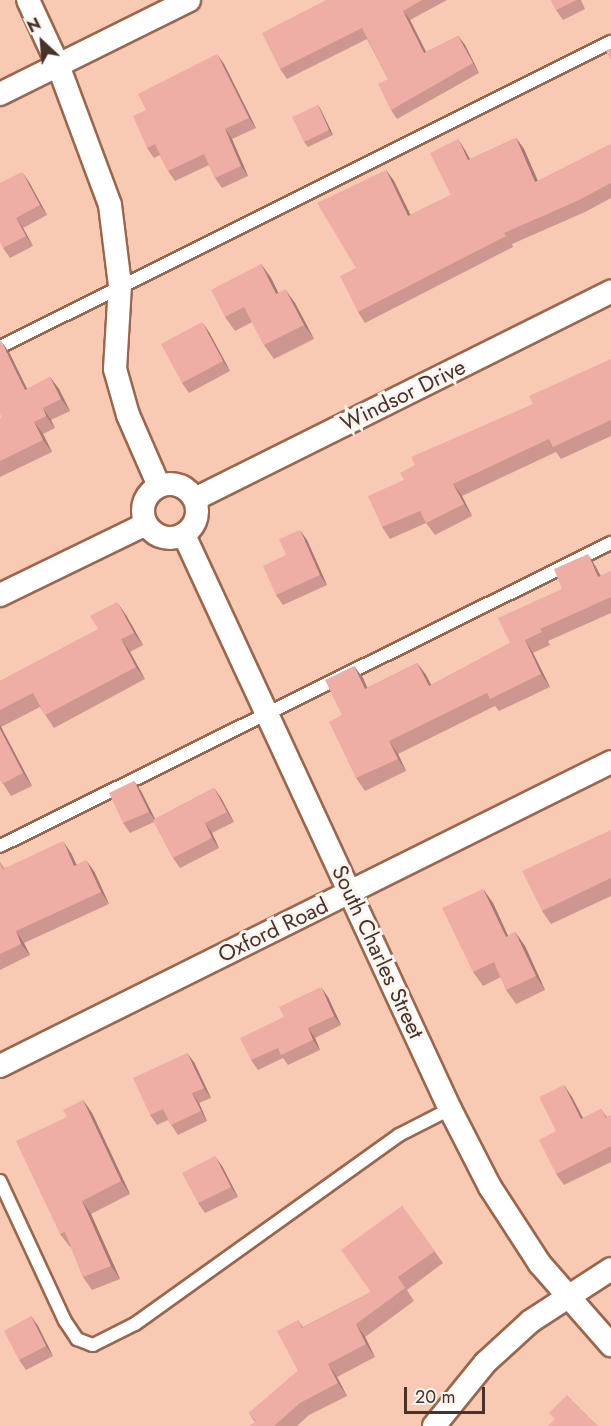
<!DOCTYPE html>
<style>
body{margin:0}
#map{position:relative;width:611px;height:1426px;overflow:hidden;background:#f8cab3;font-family:Jost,sans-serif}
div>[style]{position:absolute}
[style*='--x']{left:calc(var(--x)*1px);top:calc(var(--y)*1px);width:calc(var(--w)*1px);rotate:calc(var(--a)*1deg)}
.roads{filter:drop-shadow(2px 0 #9a674d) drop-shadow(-2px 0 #9a674d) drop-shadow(0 2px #9a674d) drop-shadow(0 -2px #9a674d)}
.service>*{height:12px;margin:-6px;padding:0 6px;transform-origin:6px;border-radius:6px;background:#fff}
.minor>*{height:22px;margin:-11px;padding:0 11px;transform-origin:11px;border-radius:11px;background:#fff}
.minor>.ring{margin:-11px;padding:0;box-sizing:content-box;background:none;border:22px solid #fff;border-radius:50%}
.wall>*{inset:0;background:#cd968e}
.shaded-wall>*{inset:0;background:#a77a74}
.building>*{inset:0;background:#eeaea5}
span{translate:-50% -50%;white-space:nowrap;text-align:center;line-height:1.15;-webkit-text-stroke:6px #fbf5f2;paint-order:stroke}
.street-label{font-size:22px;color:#493227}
.north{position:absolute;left:12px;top:12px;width:60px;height:60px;-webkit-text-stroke:4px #fbf5f2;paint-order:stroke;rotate:334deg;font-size:16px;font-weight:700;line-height:24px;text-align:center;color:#493227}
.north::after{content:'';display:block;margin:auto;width:21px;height:27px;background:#493227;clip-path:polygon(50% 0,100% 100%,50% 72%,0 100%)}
.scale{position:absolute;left:404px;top:1387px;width:81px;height:27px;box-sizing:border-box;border:3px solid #493227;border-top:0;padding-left:8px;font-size:18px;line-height:21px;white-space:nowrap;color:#493227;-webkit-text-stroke:4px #fbf5f2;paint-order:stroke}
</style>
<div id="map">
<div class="roads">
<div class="service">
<div style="--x:0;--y:347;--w:683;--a:-26.53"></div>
<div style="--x:0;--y:846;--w:682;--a:-26.38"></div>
<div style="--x:0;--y:1181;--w:154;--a:65.1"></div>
<div style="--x:65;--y:1321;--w:22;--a:56"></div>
<div style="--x:77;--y:1339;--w:17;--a:21"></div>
<div style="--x:93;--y:1345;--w:47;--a:-26.6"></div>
<div style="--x:135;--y:1324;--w:325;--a:-35.6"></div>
<div style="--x:399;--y:1135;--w:57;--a:-27"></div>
</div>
<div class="minor">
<div style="--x:28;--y:0;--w:72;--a:65.2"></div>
<div style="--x:58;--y:65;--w:149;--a:69.6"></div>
<div style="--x:110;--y:205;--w:81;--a:82.9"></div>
<div style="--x:120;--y:285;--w:84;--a:93.4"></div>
<div style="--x:115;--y:369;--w:48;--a:74.2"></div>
<div style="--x:128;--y:415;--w:77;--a:66.4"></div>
<div style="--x:0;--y:94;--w:211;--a:-26.4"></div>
<div class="ring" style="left:143px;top:484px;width:32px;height:32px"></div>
<div style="--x:195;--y:499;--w:465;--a:-26.5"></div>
<div style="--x:184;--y:535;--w:633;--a:65.14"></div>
<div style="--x:450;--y:1109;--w:88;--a:62.9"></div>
<div style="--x:490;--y:1187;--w:92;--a:57"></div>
<div style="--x:540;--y:1264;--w:108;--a:48.8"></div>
<div style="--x:0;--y:595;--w:162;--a:-25.9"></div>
<div style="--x:0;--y:1066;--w:682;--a:-26.45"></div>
<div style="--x:434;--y:1426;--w:81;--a:-51"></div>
<div style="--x:485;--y:1363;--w:62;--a:-42.4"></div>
<div style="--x:531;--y:1321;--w:95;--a:-33"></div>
</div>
</div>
<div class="wall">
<div style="clip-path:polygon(326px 0,447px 0,410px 20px,426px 52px,458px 36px,465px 45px,479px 73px,397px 119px,391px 110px,388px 79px,367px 39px,287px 79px,280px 69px)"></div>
<div style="clip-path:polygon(551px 0,581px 0,585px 9px,563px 20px,556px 10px)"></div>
<div style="clip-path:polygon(224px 64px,256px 128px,232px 139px,248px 176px,222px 188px,215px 178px,209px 165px,175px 181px,168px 171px,160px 155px,154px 158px,147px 148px,146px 110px)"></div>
<div style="clip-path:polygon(318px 105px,321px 110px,333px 135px,308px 147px,304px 142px)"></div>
<div style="clip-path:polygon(516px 138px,524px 149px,538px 181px,611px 144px,611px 198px,585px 212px,512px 244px,513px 247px,365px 323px,358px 312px,356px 268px,386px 170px,394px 181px,410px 215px,451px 195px,465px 150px,470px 159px)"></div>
<div style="clip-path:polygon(29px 182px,47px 215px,23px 228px,33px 246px,10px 258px,3px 248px)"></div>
<div style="clip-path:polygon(261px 264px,271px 278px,278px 293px,295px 303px,314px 339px,274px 359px,264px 345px,252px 322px,235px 331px,225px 317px)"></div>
<div style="clip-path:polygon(209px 332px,230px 371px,189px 393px,182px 383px)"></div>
<div style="clip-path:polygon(9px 352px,27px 389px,50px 377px,59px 389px,70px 411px,51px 420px,55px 428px,43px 434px,52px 452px,0 477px,0 419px,2px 418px)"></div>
<div style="clip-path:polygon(611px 359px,611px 436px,561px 459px,556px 452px,462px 496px,472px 516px,435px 535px,426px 523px,390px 539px,382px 527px,404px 480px,533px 404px)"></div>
<div style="clip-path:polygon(307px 540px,327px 585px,283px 605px,276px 595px,286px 555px)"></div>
<div style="clip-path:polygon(596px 567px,601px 576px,611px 571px,611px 613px,548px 641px,550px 645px,533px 653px,550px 687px,499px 711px,495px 706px,398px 754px,406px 771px,365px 791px,356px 778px,342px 715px,354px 666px,363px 678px,367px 688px,417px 663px,426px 675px,431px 685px,510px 643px,562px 589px)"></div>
<div style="clip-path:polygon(126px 615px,143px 645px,130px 652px,145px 679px,54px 728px,40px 707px,1px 727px,32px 786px,11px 796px,0 779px,0 681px)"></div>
<div style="clip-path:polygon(134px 781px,141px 791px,155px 819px,214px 788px,221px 798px,234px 822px,212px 833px,219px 848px,180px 868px,173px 858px,154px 822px,130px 833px,123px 823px)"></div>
<div style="clip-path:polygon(611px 830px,611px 896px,551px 924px,542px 911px)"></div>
<div style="clip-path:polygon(71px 853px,76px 864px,94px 871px,109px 904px,24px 943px,30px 955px,0 970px,0 862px,4px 868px)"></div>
<div style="clip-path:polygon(483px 889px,493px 903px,508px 936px,515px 932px,525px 946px,545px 990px,516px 1004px,506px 990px,501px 977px,483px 986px,473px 972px)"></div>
<div style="clip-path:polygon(328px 997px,341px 1025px,315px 1038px,320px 1050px,288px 1065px,283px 1058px,258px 1070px,251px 1060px)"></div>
<div style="clip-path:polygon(194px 1062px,211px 1098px,199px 1103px,207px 1121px,178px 1135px,168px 1120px,157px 1125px,150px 1115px)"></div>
<div style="clip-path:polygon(564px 1085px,572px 1097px,583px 1118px,601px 1109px,607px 1117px,611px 1115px,611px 1162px,564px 1185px,556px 1174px,556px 1131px)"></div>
<div style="clip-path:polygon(83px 1100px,92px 1113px,130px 1194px,91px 1214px,120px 1279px,92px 1290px,83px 1277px,71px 1247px,70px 1247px,60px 1234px,67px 1117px)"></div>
<div style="clip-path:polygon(222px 1166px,238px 1197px,205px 1213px,198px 1203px)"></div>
<div style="clip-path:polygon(402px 1206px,443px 1263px,407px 1290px,414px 1301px,365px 1337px,375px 1357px,337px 1377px,347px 1396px,309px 1415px,297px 1426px,250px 1426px,255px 1422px,249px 1413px,298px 1371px,298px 1320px,303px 1327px,371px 1292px)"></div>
<div style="clip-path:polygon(31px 1316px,38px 1326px,53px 1356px,26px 1370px,19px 1360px)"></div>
</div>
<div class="shaded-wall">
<div style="clip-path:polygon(403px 11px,410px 20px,431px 62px,424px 53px)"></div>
<div style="clip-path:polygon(458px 36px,465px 45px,479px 73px,473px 63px)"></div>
<div style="clip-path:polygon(217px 54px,224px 64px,256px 128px,249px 118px)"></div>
<div style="clip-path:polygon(318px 105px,321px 110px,333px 135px,329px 130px)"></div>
<div style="clip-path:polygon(225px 129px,232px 139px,248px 176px,241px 166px)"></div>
<div style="clip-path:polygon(516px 138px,524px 149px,543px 193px,535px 182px)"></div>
<div style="clip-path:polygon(458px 139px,465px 150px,476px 171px,468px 160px)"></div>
<div style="clip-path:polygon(386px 170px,394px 181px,416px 226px,408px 216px)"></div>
<div style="clip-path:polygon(22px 172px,29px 182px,47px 215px,40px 205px)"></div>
<div style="clip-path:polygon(16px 218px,23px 228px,33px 246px,26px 236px)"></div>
<div style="clip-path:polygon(261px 264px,271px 278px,286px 308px,276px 294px)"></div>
<div style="clip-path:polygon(285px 289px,295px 303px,314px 339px,304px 325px)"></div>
<div style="clip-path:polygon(202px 322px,209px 332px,230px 371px,223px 361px)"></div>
<div style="clip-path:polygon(1px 341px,9px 352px,33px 401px,25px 390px)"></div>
<div style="clip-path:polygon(50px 377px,59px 389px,70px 411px,61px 399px)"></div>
<div style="clip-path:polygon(43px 408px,51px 420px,55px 428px,46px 416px)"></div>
<div style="clip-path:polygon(34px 422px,43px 434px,52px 452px,43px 440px)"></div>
<div style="clip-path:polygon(453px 484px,462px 496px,472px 516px,464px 504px)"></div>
<div style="clip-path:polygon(300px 530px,307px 540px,327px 585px,320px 575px)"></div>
<div style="clip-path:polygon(588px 554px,596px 567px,607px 590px,598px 577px)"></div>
<div style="clip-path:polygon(117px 602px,126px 615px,143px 645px,134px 633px)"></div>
<div style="clip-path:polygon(121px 639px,130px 652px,145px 679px,136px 667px)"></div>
<div style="clip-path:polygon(525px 640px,533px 653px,550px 687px,541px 674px)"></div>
<div style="clip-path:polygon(417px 663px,426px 675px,438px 698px,429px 686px)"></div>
<div style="clip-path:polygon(354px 666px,363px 678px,373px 701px,365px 689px)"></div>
<div style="clip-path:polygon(0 725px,32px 786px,23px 773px,0 729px)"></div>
<div style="clip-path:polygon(389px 741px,398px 754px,406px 771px,398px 759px)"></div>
<div style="clip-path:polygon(134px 781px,141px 791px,156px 821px,149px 812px)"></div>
<div style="clip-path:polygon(214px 788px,221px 798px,234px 822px,227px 812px)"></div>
<div style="clip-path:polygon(205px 823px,212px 833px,219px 848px,212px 838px)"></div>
<div style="clip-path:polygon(63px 841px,71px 853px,82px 877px,74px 866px)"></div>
<div style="clip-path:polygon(86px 860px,94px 871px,109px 904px,101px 892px)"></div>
<div style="clip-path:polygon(483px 889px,493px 903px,515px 951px,506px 937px)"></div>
<div style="clip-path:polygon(16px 931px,24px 943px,30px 955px,21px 944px)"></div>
<div style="clip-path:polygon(515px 932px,525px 946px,545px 990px,536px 976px)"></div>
<div style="clip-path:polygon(321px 987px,328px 997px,341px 1025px,334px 1016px)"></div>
<div style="clip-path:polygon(308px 1028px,315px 1038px,320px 1050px,313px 1040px)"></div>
<div style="clip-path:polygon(187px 1053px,194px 1062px,211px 1098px,204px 1088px)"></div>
<div style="clip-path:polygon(564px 1085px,572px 1097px,589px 1130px,581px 1119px)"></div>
<div style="clip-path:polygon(192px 1093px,199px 1103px,207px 1121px,201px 1111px)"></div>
<div style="clip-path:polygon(83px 1100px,92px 1113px,130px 1194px,121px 1181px)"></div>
<div style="clip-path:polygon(215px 1156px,222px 1166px,238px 1197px,231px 1187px)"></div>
<div style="clip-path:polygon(82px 1201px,91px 1214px,120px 1279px,111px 1266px)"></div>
<div style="clip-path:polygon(31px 1316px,38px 1326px,53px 1356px,46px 1346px)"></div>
<div style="clip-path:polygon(356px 1324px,365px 1337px,375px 1357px,366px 1344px)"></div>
<div style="clip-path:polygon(328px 1364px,337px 1377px,347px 1396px,338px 1383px)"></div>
</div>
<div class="building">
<div style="clip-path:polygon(326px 0,422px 0,403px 11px,424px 53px,458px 36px,473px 63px,391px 110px,378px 84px,388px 79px,362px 28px,280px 69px,262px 33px)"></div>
<div style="clip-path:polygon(551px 0,577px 0,556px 10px)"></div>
<div style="clip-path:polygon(611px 49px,611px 60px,606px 51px)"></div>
<div style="clip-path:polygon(217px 54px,249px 118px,225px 129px,241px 166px,215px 178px,204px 154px,168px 171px,155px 144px,147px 148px,133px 116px,146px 110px,138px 94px)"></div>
<div style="clip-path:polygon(318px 105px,329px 130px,304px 142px,292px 117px)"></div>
<div style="clip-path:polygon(516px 138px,535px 182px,611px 144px,611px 183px,577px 201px,504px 233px,506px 236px,358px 312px,340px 276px,356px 268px,317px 203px,386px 170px,408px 216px,451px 195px,430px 153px,458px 139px,468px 160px)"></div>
<div style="clip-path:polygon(22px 172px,40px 205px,16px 218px,26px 236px,3px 248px,0 242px,0 183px)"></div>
<div style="clip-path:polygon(261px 264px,276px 294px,285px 289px,304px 325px,264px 345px,244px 307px,225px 317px,211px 290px)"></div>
<div style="clip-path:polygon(202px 322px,223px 361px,182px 383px,161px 344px)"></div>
<div style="clip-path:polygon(0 341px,1px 341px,25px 390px,50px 377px,61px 399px,43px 408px,46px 416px,34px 422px,43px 440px,0 461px,0 419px,2px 418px,0 414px)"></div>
<div style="clip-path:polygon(611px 359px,611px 420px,553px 447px,549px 439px,453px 484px,464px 504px,426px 523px,420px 511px,382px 527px,368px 496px,404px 480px,400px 473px,415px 465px,411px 457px,533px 404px,529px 396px)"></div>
<div style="clip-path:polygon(300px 530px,320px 575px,276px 595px,263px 566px,286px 555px,279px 539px)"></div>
<div style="clip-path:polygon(588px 554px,598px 577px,611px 571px,611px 597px,540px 629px,542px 632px,525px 640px,541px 674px,490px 699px,487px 693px,389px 741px,398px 759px,356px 778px,329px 722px,342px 715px,325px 680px,354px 666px,365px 689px,417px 663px,429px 686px,510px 643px,498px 618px,562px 589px,554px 569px)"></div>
<div style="clip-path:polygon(117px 602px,134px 633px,121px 639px,136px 667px,45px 715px,33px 693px,0 710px,0 681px,98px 629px,90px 616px)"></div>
<div style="clip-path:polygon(0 729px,23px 773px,2px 784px,0 779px)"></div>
<div style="clip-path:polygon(134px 781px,149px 812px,123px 823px,109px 793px)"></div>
<div style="clip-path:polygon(214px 788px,227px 812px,205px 823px,212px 838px,173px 858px,153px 820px)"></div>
<div style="clip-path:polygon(611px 830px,611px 878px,542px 911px,522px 871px)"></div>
<div style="clip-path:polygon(63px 841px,74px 866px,86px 860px,101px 892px,16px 931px,21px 944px,0 954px,0 864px,3px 869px)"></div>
<div style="clip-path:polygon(483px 889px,506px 937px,515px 932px,536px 976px,506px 990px,494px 962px,473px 972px,442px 908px)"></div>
<div style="clip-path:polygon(321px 987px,334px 1016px,308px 1028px,313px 1040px,281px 1055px,278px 1048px,251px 1060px,240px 1038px,284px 1017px,279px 1007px)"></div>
<div style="clip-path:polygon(187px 1053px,204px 1088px,192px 1093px,201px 1111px,171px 1125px,163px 1109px,150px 1115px,133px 1078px)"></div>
<div style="clip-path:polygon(564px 1085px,581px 1119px,601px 1109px,606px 1118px,611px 1115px,611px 1146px,556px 1174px,539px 1140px,556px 1131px,539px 1097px)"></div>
<div style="clip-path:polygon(83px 1100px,121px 1181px,82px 1201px,111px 1266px,83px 1277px,65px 1232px,60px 1234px,16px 1141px,67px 1117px,63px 1110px)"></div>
<div style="clip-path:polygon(215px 1156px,231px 1187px,198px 1203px,182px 1173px)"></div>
<div style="clip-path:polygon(402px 1206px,435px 1251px,395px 1279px,398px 1277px,405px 1288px,356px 1324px,366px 1344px,328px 1364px,338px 1383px,300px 1403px,274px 1426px,250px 1426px,256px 1421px,249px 1413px,298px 1371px,277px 1331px,298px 1320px,302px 1328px,371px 1292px,341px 1250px)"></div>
<div style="clip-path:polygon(31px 1316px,46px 1346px,19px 1360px,4px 1331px)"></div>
<div style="clip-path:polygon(567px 1395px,598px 1426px,548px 1426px,555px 1419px,549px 1413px)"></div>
</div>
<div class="street-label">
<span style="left:403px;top:395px;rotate:-26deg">Windsor Drive</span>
<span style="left:273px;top:930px;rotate:-26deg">Oxford Road</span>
<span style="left:378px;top:952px;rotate:65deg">South Charles Street</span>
</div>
<div class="north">N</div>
<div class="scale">20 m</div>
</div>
